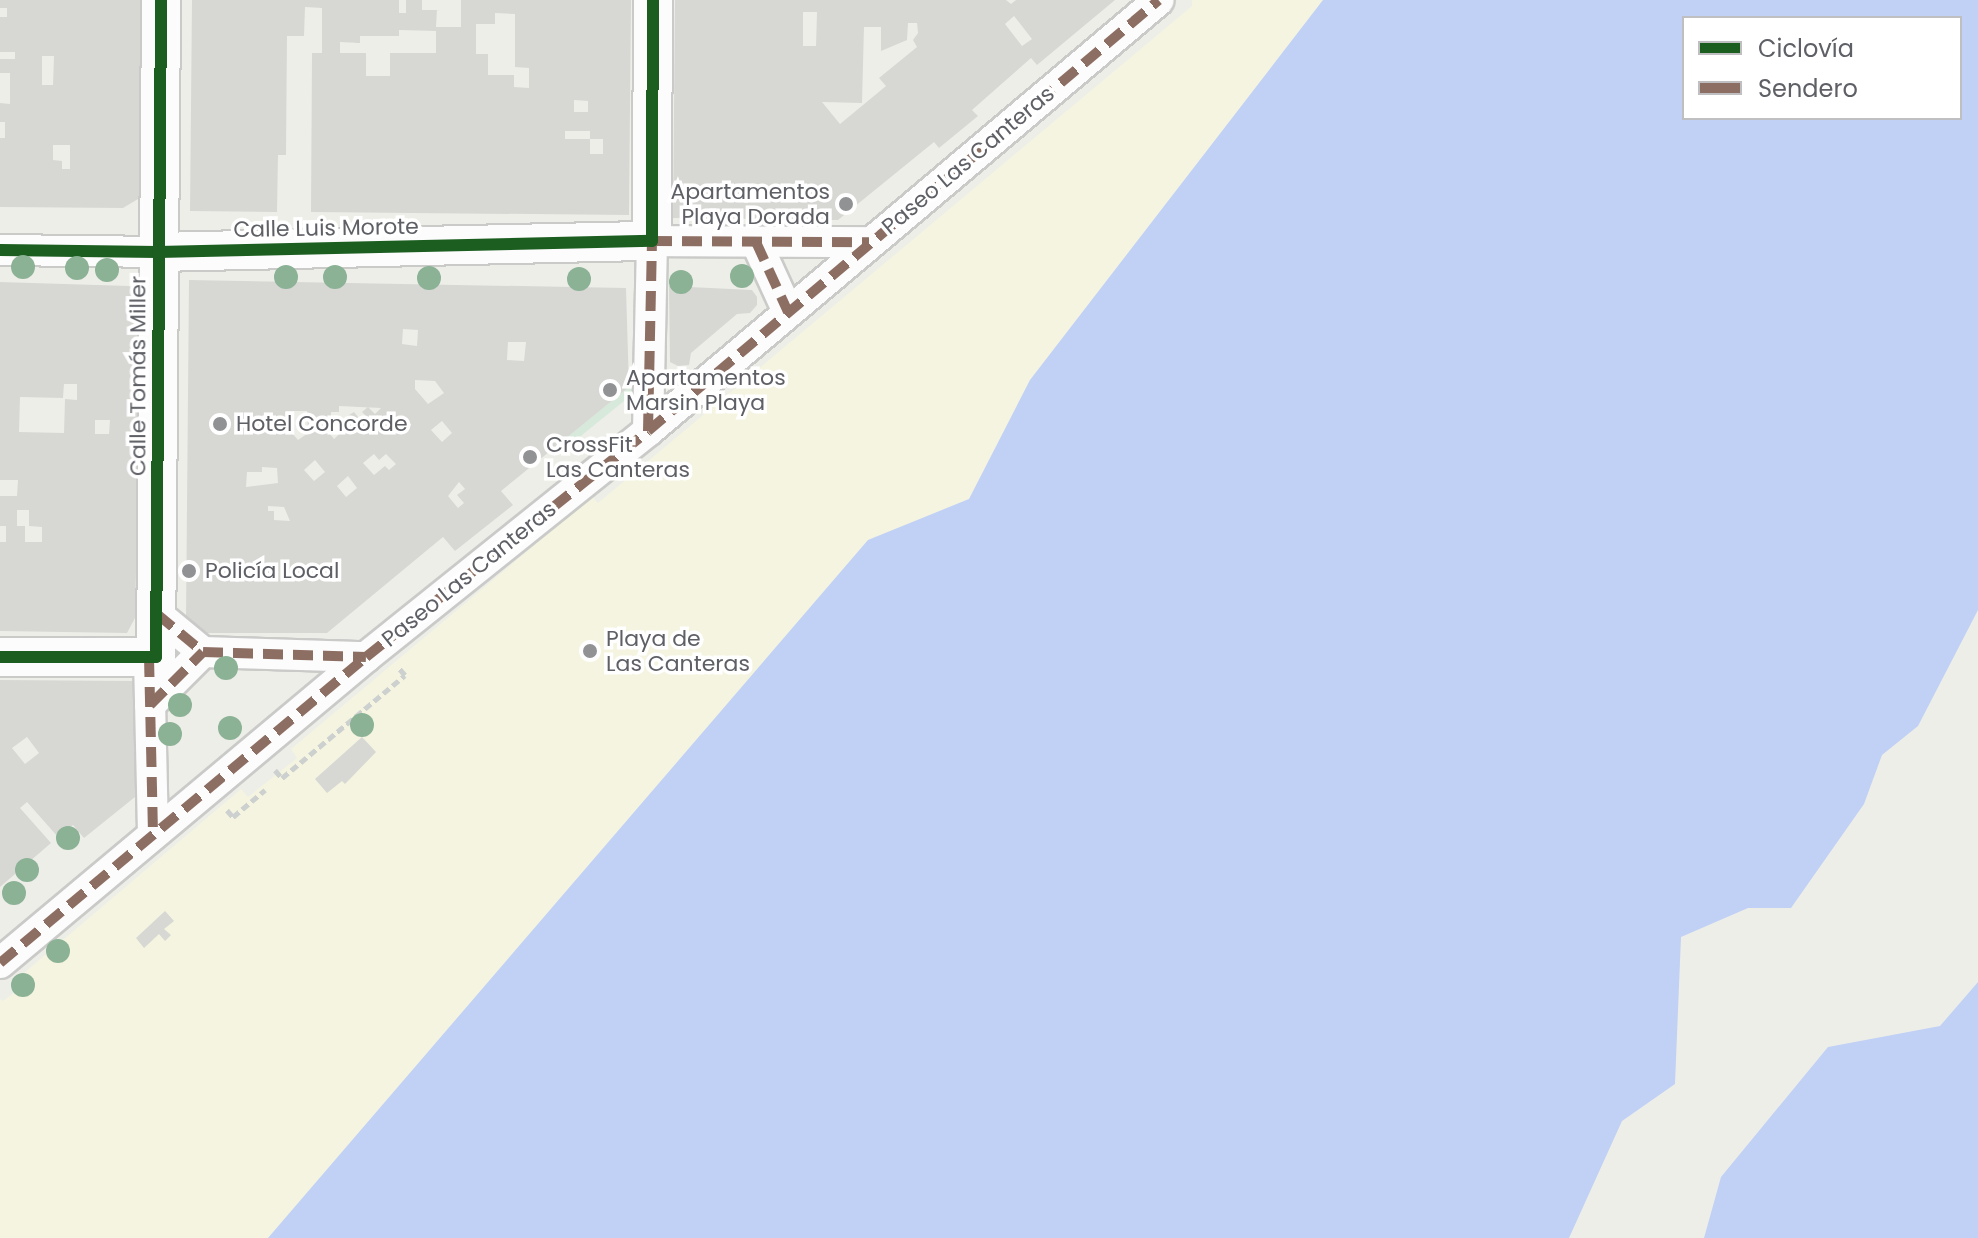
<!DOCTYPE html>
<meta charset="utf-8">
<style>
body{margin:0}
#map{position:relative;width:1978px;height:1238px;overflow:hidden;background:#eeeee9;font-family:Poppins,sans-serif}
div>[style]{position:absolute}
[style*='--x']{left:calc(var(--x)*1px);top:calc(var(--y)*1px);width:calc(var(--w)*1px);rotate:calc(var(--a)*1deg)}
.green>*{inset:0;background:#d7e9da}
.sand>*{inset:0;background:#f4f4e0}
.water>*{inset:0;background:#c0d1f5}
.building>*{inset:0;background:#d7d7d4}
.path>*{height:5px;margin-top:-2.5px;transform-origin:0;background:repeating-linear-gradient(90deg,#ccd0ce 0 8px,transparent 0 12px)}
.roads{filter:drop-shadow(2px 0 #cacbc9) drop-shadow(-2px 0 #cacbc9) drop-shadow(0 2px #cacbc9) drop-shadow(0 -2px #cacbc9)}
.pedestrian>*{height:30px;margin:-15px;padding:0 15px;transform-origin:15px;border-radius:15px;background:#fcfcfc}
.minor>*{height:38px;margin:-19px;padding:0 19px;transform-origin:19px;border-radius:19px;background:#fcfcfc}
.quiet>*{height:10px;margin-top:-5px;transform-origin:0;background:repeating-linear-gradient(90deg,#8d6e63 0 20px,transparent 0 30px)}
.cycleway>*{height:12px;margin:-6px;padding:0 6px;transform-origin:6px;border-radius:6px;background:#1b5e20}
.trees>*{width:24px;height:24px;margin:-12px;border-radius:50%;background:#8bb295}
.dots>*{width:22px;height:22px;translate:-50% -50%;box-sizing:border-box;border:4px solid #fff;border-radius:50%}
span{translate:-50% -50%;white-space:nowrap;text-align:center;line-height:1.15;-webkit-text-stroke:7px #fff;paint-order:stroke}
.street-label{font-size:22px;color:#5e6066}
.poi-label{font-size:22px;color:#5e6066}
.right{translate:-100% -50%;text-align:right}
.left{translate:0 -50%;text-align:left}
.legend{position:absolute;left:1682px;top:16px;width:280px;height:104px;box-sizing:border-box;background:#fff;border:2px solid #bfbfc2;margin:0;padding:10px 14px;list-style:none;font-size:24px;color:#5e6066}
.legend li{display:flex;align-items:center;gap:16px;height:40px}
.legend b{width:40px;border:2px solid #bfbfc2}
</style>
<div id="map">
<div class="green">
<div style="clip-path:polygon(629px 387px,634px 393px,561px 452px,556px 446px)"></div>
</div>
<div class="sand">
<div style="clip-path:polygon(1192px 0,1323px 0,1030px 380px,969px 499px,868px 540px,268px 1238px,0 1238px,0 999px,3px 1001px,16px 991px,11px 984px,241px 789px,248px 797px,297px 758px,291px 749px,592px 497px,598px 503px,1192px 6px)"></div>
</div>
<div class="water">
<div style="clip-path:polygon(evenodd,1323px 0,1978px 0,1978px 610px,1918px 726px,1882px 755px,1864px 804px,1791px 908px,1748px 908px,1681px 937px,1675px 1084px,1622px 1121px,1569px 1238px,268px 1238px,868px 540px,969px 499px,1030px 380px,1323px 0,1684px 18px,1960px 18px,1960px 118px,1684px 118px,1684px 18px)"></div>
<div style="clip-path:polygon(1978px 982px,1978px 1238px,1704px 1238px,1721px 1177px,1828px 1047px,1940px 1026px)"></div>
</div>
<div class="building">
<div style="clip-path:polygon(evenodd,0 0,143px 0,143px 196px,123px 208px,0 207px,0 138px,5px 138px,5px 122px,0 122px,0 103px,10px 104px,10px 73px,0 73px,0 59px,15px 59px,15px 52px,0 52px,0 17px,7px 17px,7px 8px,0 8px,0 0,42px 56px,54px 56px,53px 85px,42px 85px,42px 56px,0 0,53px 145px,70px 145px,70px 169px,62px 169px,62px 161px,53px 160px,53px 145px)"></div>
<div style="clip-path:polygon(evenodd,192px 0,399px 0,399px 13px,406px 13px,406px 0,422px 0,422px 10px,437px 10px,436px 27px,461px 27px,461px 0,631px 0,629px 215px,311px 212px,312px 53px,322px 53px,322px 8px,305px 7px,304px 36px,287px 36px,286px 155px,278px 155px,277px 212px,190px 211px,192px 0,495px 13px,515px 14px,515px 67px,529px 68px,529px 88px,514px 87px,514px 75px,488px 75px,488px 54px,476px 54px,476px 24px,495px 24px,495px 13px,192px 0,399px 30px,436px 31px,436px 53px,390px 53px,390px 76px,366px 76px,366px 53px,340px 53px,340px 42px,360px 43px,360px 36px,399px 36px,399px 30px,192px 0,574px 100px,588px 101px,588px 112px,574px 112px,574px 100px,192px 0,565px 131px,590px 131px,590px 139px,565px 139px,565px 131px,192px 0,590px 139px,603px 139px,603px 154px,590px 154px,590px 139px)"></div>
<div style="clip-path:polygon(evenodd,675px 0,1006px 0,1011px 4px,1016px 0,1115px 0,1037px 65px,1031px 58px,972px 110px,978px 116px,939px 148px,934px 142px,838px 220px,673px 218px,675px 0,803px 12px,817px 12px,816px 46px,803px 46px,803px 12px,675px 0,1014px 16px,1032px 39px,1022px 46px,1005px 24px,1014px 16px,675px 0,908px 23px,917px 23px,918px 33px,913px 40px,917px 47px,879px 78px,886px 86px,840px 124px,822px 102px,862px 103px,864px 27px,881px 27px,881px 51px,907px 40px,908px 23px)"></div>
<div style="clip-path:polygon(evenodd,189px 280px,626px 288px,629px 387px,501px 491px,513px 505px,455px 551px,443px 537px,327px 633px,198px 633px,186px 618px,189px 280px,403px 329px,418px 330px,417px 346px,402px 344px,403px 329px,189px 280px,508px 342px,526px 342px,524px 361px,507px 360px,508px 342px,189px 280px,415px 380px,435px 381px,444px 393px,428px 404px,415px 389px,415px 380px,189px 280px,339px 406px,381px 408px,375px 414px,368px 407px,362px 412px,368px 418px,362px 422px,354px 412px,344px 418px,349px 425px,334px 439px,330px 434px,331px 412px,339px 412px,339px 406px,189px 280px,286px 411px,307px 411px,308px 433px,298px 440px,286px 426px,286px 411px,189px 280px,442px 421px,452px 433px,442px 442px,431px 430px,442px 421px,189px 280px,374px 454px,379px 460px,386px 454px,396px 464px,389px 470px,385px 466px,374px 475px,363px 463px,374px 454px,189px 280px,315px 460px,325px 472px,314px 481px,304px 470px,315px 460px,189px 280px,262px 467px,277px 468px,278px 483px,246px 487px,247px 472px,262px 472px,262px 467px,189px 280px,348px 476px,357px 488px,346px 497px,337px 486px,348px 476px,189px 280px,459px 482px,465px 489px,457px 495px,464px 503px,458px 508px,448px 496px,459px 482px,189px 280px,268px 506px,284px 507px,290px 521px,274px 520px,274px 511px,268px 511px,268px 506px)"></div>
<div style="clip-path:polygon(evenodd,0 282px,129px 286px,142px 298px,135px 618px,127px 633px,0 631px,0 542px,6px 542px,6px 526px,0 526px,0 496px,17px 496px,18px 480px,0 480px,0 282px,64px 384px,77px 384px,77px 400px,65px 399px,64px 433px,19px 432px,20px 397px,63px 398px,64px 384px,0 282px,95px 420px,110px 420px,109px 434px,95px 434px,95px 420px,0 282px,17px 510px,29px 510px,29px 526px,42px 527px,42px 542px,25px 542px,25px 526px,17px 526px,17px 510px)"></div>
<div style="clip-path:polygon(669px 286px,752px 290px,757px 297px,757px 305px,750px 313px,737px 314px,691px 353px,689px 365px,678px 366px,670px 362px)"></div>
<div style="clip-path:polygon(evenodd,0 680px,136px 681px,135px 797px,84px 838px,73px 825px,58px 837px,27px 802px,20px 808px,51px 843px,0 887px,0 680px,27px 737px,39px 753px,25px 764px,12px 748px,27px 737px)"></div>
<div style="clip-path:polygon(362px 737px,376px 752px,345px 784px,342px 781px,327px 793px,315px 779px)"></div>
<div style="clip-path:polygon(165px 911px,174px 921px,164px 929px,171px 935px,165px 941px,159px 934px,144px 948px,136px 938px)"></div>
</div>
<div class="path">
<div style="--x:275;--y:770;--w:11;--a:49"></div>
<div style="--x:282;--y:778;--w:160;--a:-39.9"></div>
<div style="--x:405;--y:675;--w:11;--a:-131"></div>
<div style="--x:227;--y:810;--w:9;--a:49"></div>
<div style="--x:233;--y:817;--w:42;--a:-40.2"></div>
</div>
<div class="roads">
<div class="pedestrian">
<div style="--x:756;--y:242;--w:77;--a:65.4"></div>
<div style="--x:0;--y:250;--w:158;--a:0.7"></div>
<div style="--x:648;--y:431;--w:190;--a:-88.8"></div>
<div style="--x:652;--y:241;--w:217;--a:0.3"></div>
<div style="--x:157;--y:614;--w:60;--a:39.6"></div>
<div style="--x:203;--y:652;--w:163;--a:1.8"></div>
<div style="--x:149;--y:657;--w:177;--a:88.7"></div>
<div style="--x:150;--y:705;--w:75;--a:-45"></div>
<div style="--x:0;--y:963;--w:477;--a:-39.9"></div>
<div style="--x:366;--y:657;--w:361;--a:-38.7"></div>
<div style="--x:648;--y:431;--w:668;--a:-40.15"></div>
</div>
<div class="minor">
<div style="--x:158;--y:252;--w:494;--a:-1.3"></div>
<div style="--x:652;--y:241;--w:241;--a:-89.8"></div>
<div style="--x:0;--y:657;--w:156;--a:0"></div>
<div style="--x:156;--y:657;--w:657;--a:-89.56"></div>
</div>
</div>
<div class="quiet">
<div style="--x:756;--y:242;--w:77;--a:65.4"></div>
<div style="--x:648;--y:431;--w:190;--a:-88.8"></div>
<div style="--x:652;--y:241;--w:217;--a:0.3"></div>
<div style="--x:157;--y:614;--w:60;--a:39.6"></div>
<div style="--x:203;--y:652;--w:163;--a:1.8"></div>
<div style="--x:149;--y:657;--w:177;--a:88.7"></div>
<div style="--x:150;--y:705;--w:75;--a:-45"></div>
<div style="--x:0;--y:963;--w:477;--a:-39.9"></div>
<div style="--x:366;--y:657;--w:361;--a:-38.7"></div>
<div style="--x:648;--y:431;--w:668;--a:-40.15"></div>
</div>
<div class="cycleway">
<div style="--x:0;--y:250;--w:158;--a:0.7"></div>
<div style="--x:158;--y:252;--w:494;--a:-1.3"></div>
<div style="--x:652;--y:241;--w:241;--a:-89.8"></div>
<div style="--x:0;--y:657;--w:156;--a:0"></div>
<div style="--x:156;--y:657;--w:657;--a:-89.56"></div>
</div>
<div class="trees">
<div style="left:23px;top:267px"></div>
<div style="left:77px;top:268px"></div>
<div style="left:107px;top:270px"></div>
<div style="left:742px;top:276px"></div>
<div style="left:286px;top:277px"></div>
<div style="left:335px;top:277px"></div>
<div style="left:429px;top:278px"></div>
<div style="left:579px;top:279px"></div>
<div style="left:681px;top:282px"></div>
<div style="left:226px;top:668px"></div>
<div style="left:180px;top:705px"></div>
<div style="left:362px;top:725px"></div>
<div style="left:230px;top:728px"></div>
<div style="left:170px;top:734px"></div>
<div style="left:68px;top:838px"></div>
<div style="left:27px;top:870px"></div>
<div style="left:14px;top:893px"></div>
<div style="left:58px;top:951px"></div>
<div style="left:23px;top:985px"></div>
</div>
<div class="dots">
<div style="left:846px;top:204px;background:#909294"></div>
<div style="left:610px;top:390px;background:#909294"></div>
<div style="left:220px;top:424px;background:#909294"></div>
<div style="left:530px;top:457px;background:#909294"></div>
<div style="left:189px;top:571px;background:#909294"></div>
<div style="left:590px;top:651px;background:#909294"></div>
</div>
<div class="street-label">
<span style="left:968px;top:160px;rotate:-40deg">Paseo Las Canteras</span>
<span style="left:326px;top:228px;rotate:-1deg">Calle Luis Morote</span>
<span style="left:138px;top:376px;rotate:-90deg">Calle Tomás Miller</span>
<span style="left:469px;top:574px;rotate:-39deg">Paseo Las Canteras</span>
</div>
<div class="poi-label">
<span class="right" style="left:830px;top:204px">Apartamentos<br>Playa Dorada</span>
<span class="left" style="left:626px;top:390px">Apartamentos<br>Marsin Playa</span>
<span class="left" style="left:236px;top:424px">Hotel Concorde</span>
<span class="left" style="left:546px;top:457px">CrossFit<br>Las Canteras</span>
<span class="left" style="left:205px;top:571px">Policía Local</span>
<span class="left" style="left:606px;top:651px">Playa de<br>Las Canteras</span>
</div>
<ul class="legend">
<li><b style="height:10px;background:#1b5e20"></b>Ciclovía</li>
<li><b style="height:10px;background:#8d6e63"></b>Sendero</li>
</ul>
</div>
